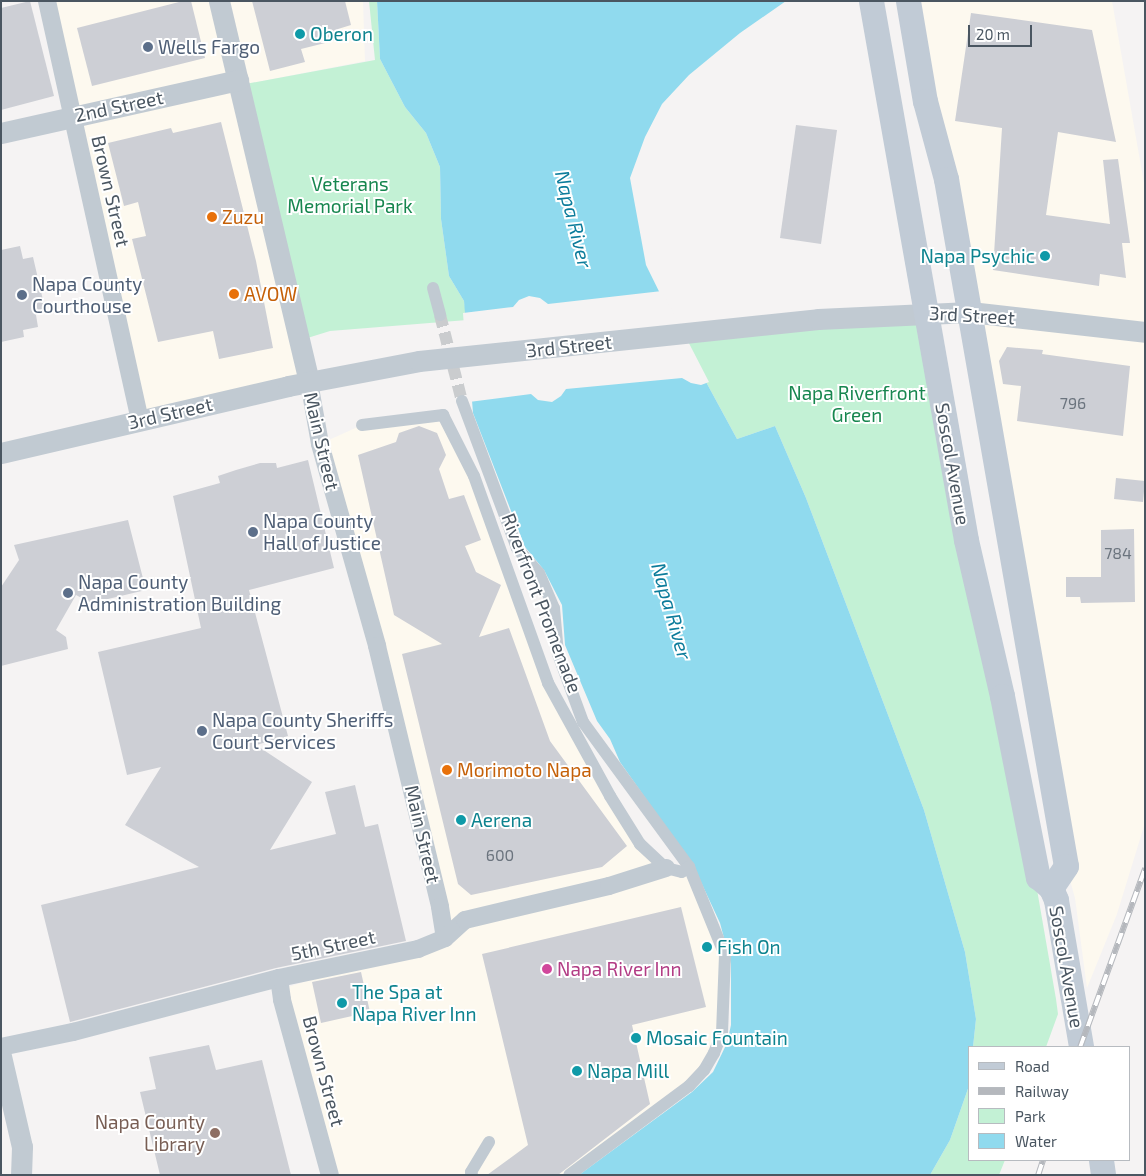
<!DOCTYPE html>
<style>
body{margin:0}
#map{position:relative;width:1146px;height:1176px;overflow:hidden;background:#f5f3f3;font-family:"Exo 2",sans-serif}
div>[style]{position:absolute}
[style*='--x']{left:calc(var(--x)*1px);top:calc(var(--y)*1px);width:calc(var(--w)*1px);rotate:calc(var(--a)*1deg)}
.commercial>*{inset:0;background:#fdf9ef}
.green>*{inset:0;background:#c3f1d5}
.water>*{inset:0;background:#90daee}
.pier>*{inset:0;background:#f5f3f3}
.building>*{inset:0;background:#cdcfd5}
.pedestrian-tunnel>*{height:12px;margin-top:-6px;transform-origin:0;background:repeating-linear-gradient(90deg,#caccce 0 12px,transparent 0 18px)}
.pedestrian>*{height:12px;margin:-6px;padding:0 6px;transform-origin:6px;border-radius:6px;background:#c1cad2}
.minor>*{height:18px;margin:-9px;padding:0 9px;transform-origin:9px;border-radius:9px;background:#c1cad2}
.tertiary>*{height:21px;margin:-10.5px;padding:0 10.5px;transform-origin:10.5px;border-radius:10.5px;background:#c1cad2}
.secondary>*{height:25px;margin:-12.5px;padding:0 12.5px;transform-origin:12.5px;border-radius:12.5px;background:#c1cbd6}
.rail>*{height:5.5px;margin-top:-2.75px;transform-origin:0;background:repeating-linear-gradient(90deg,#fff 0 11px,#b5b8bd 0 22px);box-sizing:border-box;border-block:1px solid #b5b8bd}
.dots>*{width:14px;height:14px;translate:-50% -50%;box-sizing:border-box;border:2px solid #fff;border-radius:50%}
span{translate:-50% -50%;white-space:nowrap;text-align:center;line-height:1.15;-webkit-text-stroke:4px #fff;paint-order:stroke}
.number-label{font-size:16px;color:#6b747e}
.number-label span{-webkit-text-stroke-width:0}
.culture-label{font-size:19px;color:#0d838f}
.left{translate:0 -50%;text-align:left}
.right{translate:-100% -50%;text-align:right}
.service-label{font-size:19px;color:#4e5e75}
.street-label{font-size:19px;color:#4a5661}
.park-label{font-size:19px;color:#17864f}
.food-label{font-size:19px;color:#c56008}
.hotel-label{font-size:19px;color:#b23c85}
.education-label{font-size:19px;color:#785e54}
.water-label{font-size:20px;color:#0c7c9b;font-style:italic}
.frame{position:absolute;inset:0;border:2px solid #4a5661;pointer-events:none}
.legend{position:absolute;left:968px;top:1046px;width:162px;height:115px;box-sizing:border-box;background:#fff;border:1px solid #b7bbc0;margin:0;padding:6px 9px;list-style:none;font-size:15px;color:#4a5661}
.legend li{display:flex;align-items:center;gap:10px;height:25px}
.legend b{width:25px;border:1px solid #b7bbc0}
.scale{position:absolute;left:968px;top:25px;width:64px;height:22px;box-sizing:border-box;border:2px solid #4a5661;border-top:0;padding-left:6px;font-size:15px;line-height:18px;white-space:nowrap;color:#4a5661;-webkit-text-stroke:4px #fff;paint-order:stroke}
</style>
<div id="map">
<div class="commercial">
<div style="clip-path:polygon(47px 1px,363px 1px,365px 61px,241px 85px,309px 382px,140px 419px)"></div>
<div style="clip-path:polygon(908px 1px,1112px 1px,1145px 189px,1145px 823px,1117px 914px,1087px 988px,1075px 898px,1066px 866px)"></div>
<div style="clip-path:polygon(443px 415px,474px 476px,548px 683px,610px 796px,666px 868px,689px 867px,725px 955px,722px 1033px,704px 1070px,569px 1175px,327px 1175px,282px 989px,444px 937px,320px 444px,362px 425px)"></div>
</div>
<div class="green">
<div style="clip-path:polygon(369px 1px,377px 1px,380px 59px,405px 107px,426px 133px,440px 167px,441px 219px,449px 276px,464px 301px,467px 320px,330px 331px,301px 340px,240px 85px,375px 60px)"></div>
<div style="clip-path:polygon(927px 312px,1007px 717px,1056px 999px,1058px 1014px,1046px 1047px,973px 1047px,976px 1019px,965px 952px,924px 810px,806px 498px,775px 426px,737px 439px,680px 334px)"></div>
<div style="clip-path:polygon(970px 1083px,970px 1160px,1005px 1160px,999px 1175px,930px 1175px,950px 1140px)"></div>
</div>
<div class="water">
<div style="clip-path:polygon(377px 1px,786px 1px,740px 33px,689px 75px,662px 104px,645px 137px,630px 178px,646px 265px,680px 334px,737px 439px,775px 426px,806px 498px,924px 810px,965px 952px,976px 1019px,973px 1047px,970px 1047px,970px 1083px,950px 1140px,930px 1175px,579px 1175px,692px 1092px,713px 1072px,727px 1043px,731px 1025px,731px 964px,720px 923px,694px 867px,620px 762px,610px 739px,597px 721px,565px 645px,562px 605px,544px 570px,525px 547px,473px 413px,464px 301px,449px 276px,441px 219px,440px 167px,426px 133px,405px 107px,380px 59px)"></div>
</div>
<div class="pier">
<div style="clip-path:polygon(662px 291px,709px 382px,701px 385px,691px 383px,682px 378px,566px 389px,561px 396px,552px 402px,538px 400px,531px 394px,469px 402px,463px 313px,513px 307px,519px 300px,529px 296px,540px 298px,548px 304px)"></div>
</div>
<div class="building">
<div style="clip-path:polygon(30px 1px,54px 96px,1px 110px,1px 8px)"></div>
<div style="clip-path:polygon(183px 1px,191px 1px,205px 58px,92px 86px,77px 28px)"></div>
<div style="clip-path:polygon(252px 1px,345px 1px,351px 25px,338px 29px,341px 39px,301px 49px,305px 62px,270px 71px)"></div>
<div style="clip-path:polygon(971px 13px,1092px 30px,1116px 142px,1058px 132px,1046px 215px,1110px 224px,1103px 160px,1118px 159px,1130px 243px,1122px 243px,1126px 278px,1100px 274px,1099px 286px,993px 270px,1002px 128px,955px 121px)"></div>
<div style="clip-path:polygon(221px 122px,256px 261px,273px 348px,219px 359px,213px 331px,158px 342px,132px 239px,146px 236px,138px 202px,124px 206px,108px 143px,171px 128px,173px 133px)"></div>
<div style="clip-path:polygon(796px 125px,837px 130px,821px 244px,780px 238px)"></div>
<div style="clip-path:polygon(20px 246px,23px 259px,33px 257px,46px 313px,36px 315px,38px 327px,23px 330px,24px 337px,1px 342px,1px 250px)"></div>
<div style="clip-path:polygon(1007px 347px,1043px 350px,1042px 354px,1130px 366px,1123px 436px,1017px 421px,1021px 386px,1003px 384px,999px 361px)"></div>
<div style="clip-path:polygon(419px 426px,437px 433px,446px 455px,439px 469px,449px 499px,464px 495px,481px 540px,465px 546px,476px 572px,501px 585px,479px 637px,509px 628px,550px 741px,627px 846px,602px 867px,471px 895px,458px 884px,402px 654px,442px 644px,394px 615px,358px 455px,396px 442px,399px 433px)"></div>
<div style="clip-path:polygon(308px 460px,334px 568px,249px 590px,288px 736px,256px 745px,312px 782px,270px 850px,336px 834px,325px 792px,355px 785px,365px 827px,378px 824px,406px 941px,276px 968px,70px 1022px,41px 905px,199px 867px,125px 825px,161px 767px,127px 775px,98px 652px,201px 628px,173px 496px,220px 483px,218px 476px,236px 470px,260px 463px,276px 463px,277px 468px)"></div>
<div style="clip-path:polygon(1116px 478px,1145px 481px,1143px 502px,1114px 499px)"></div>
<div style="clip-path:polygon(128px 520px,146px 590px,91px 603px,76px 595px,56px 630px,66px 637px,68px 649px,1px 666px,1px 587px,19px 560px,14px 545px)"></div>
<div style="clip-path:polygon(1134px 529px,1135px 602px,1081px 603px,1080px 597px,1066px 597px,1066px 577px,1101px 577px,1101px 530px)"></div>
<div style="clip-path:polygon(681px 907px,706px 1007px,632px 1025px,650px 1104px,558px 1175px,487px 1175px,528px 1145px,482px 954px)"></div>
<div style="clip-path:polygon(361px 972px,370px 1012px,321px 1023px,312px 982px)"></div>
<div style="clip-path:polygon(209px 1045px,216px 1070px,262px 1060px,291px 1175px,160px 1175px,140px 1092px,156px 1089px,149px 1057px)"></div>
</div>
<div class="pedestrian-tunnel">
<div style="--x:440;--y:315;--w:89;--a:75.7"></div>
</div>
<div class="pedestrian">
<div style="--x:433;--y:288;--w:28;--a:75"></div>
<div style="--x:462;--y:401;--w:157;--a:69.5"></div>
<div style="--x:517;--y:548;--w:33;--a:49"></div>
<div style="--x:539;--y:573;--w:38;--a:67"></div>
<div style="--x:554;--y:608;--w:46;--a:85"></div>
<div style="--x:558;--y:654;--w:72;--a:69.8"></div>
<div style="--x:583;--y:722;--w:180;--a:53.8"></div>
<div style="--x:689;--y:867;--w:95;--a:67.8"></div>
<div style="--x:725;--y:955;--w:78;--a:92.2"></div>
<div style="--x:722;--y:1033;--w:22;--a:112"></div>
<div style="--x:714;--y:1053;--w:20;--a:120"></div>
<div style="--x:704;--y:1070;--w:22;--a:133"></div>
<div style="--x:689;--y:1086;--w:149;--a:143.4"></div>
<div style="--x:362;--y:425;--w:82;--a:-7"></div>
<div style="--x:443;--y:415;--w:68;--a:63.1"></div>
<div style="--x:474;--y:476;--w:220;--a:70.3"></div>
<div style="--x:548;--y:683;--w:129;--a:61.2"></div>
<div style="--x:610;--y:796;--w:57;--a:58"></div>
<div style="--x:640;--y:844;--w:35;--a:43"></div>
<div style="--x:666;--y:868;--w:16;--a:14"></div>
<div style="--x:682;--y:872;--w:9;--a:-36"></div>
<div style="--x:472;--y:1175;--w:3;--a:-108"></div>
<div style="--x:471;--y:1172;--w:35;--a:-59"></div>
</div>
<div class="minor">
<div style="--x:47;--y:1;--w:428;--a:77.5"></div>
<div style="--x:309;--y:382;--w:63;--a:79.9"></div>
<div style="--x:320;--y:444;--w:210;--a:74.2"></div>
<div style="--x:377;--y:646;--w:268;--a:76.4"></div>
<div style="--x:440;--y:907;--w:31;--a:81"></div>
<div style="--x:279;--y:978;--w:22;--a:82"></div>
<div style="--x:282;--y:1000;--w:181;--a:74.7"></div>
<div style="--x:1;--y:1047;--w:74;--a:-11.8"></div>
<div style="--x:73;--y:1032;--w:213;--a:-14.7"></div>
<div style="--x:279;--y:978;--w:142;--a:-11.8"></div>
<div style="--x:418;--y:949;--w:29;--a:-22"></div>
<div style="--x:445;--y:938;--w:27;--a:-42"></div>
<div style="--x:465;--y:920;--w:148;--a:-13.3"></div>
<div style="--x:609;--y:886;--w:60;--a:-17.5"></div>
</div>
<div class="tertiary">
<div style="--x:219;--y:1;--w:391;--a:76.7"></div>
<div style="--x:1;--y:133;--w:243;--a:-12.6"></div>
<div style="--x:1;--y:453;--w:295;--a:-13.1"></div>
<div style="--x:288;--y:386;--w:133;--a:-10.8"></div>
<div style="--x:419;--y:361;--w:401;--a:-6"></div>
<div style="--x:818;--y:319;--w:152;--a:-2.6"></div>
<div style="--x:970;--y:312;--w:176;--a:6.5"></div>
<div style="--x:1;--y:1056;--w:93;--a:77"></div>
<div style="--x:22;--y:1147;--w:28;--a:92"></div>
</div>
<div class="secondary">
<div style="--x:871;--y:1;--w:547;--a:80"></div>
<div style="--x:966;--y:540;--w:160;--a:77"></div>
<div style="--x:1002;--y:696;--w:185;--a:78.8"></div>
<div style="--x:1038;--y:877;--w:17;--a:40"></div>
<div style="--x:1051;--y:888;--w:13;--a:67"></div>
<div style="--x:1056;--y:900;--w:149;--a:80.3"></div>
<div style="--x:908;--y:1;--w:101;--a:80.4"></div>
<div style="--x:925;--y:101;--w:81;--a:74.9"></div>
<div style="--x:946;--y:179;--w:697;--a:80.09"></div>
<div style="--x:1066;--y:866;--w:27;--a:124"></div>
<div style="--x:1101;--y:1160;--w:15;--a:82"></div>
</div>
<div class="rail">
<div style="--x:1080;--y:1047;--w:190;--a:-70"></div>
<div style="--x:1038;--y:1175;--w:16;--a:-72"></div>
</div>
<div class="dots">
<div style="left:300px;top:34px;background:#0f9aa8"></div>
<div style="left:148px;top:47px;background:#5c6f8a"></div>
<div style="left:212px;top:217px;background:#e8710a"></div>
<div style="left:1045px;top:256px;background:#0f9aa8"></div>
<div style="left:234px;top:294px;background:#e8710a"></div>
<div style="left:22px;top:295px;background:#5c6f8a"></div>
<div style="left:253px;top:532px;background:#5c6f8a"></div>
<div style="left:68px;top:593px;background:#5c6f8a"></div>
<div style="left:202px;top:731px;background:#5c6f8a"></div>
<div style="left:447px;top:770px;background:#e8710a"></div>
<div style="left:461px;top:820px;background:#0f9aa8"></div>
<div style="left:707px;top:947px;background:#0f9aa8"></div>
<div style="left:547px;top:969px;background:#d1479c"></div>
<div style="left:342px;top:1003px;background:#0f9aa8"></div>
<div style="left:636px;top:1038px;background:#0f9aa8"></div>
<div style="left:577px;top:1071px;background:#0f9aa8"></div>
<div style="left:215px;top:1133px;background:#8d6e63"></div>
</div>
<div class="number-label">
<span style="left:1073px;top:403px">796</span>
<span style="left:1118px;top:553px">784</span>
<span style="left:500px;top:855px">600</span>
</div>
<div class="culture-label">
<span class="left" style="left:310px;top:34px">Oberon</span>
<span class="right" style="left:1035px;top:256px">Napa Psychic</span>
<span class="left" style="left:471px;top:820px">Aerena</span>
<span class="left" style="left:717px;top:947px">Fish On</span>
<span class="left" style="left:352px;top:1003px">The Spa at<br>Napa River Inn</span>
<span class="left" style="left:646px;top:1038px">Mosaic Fountain</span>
<span class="left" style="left:587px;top:1071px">Napa Mill</span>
</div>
<div class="service-label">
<span class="left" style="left:158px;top:47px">Wells Fargo</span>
<span class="left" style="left:32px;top:295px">Napa County<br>Courthouse</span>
<span class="left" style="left:263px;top:532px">Napa County<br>Hall of Justice</span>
<span class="left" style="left:78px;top:593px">Napa County<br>Administration Building</span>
<span class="left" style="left:212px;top:731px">Napa County Sheriffs<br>Court Services</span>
</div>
<div class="street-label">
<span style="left:119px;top:106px;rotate:-12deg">2nd Street</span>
<span style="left:111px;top:191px;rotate:77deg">Brown Street</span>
<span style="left:972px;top:315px;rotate:3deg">3rd Street</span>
<span style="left:569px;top:346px;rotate:-6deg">3rd Street</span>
<span style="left:170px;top:413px;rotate:-13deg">3rd Street</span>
<span style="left:322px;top:441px;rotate:77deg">Main Street</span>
<span style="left:953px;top:464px;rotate:80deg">Soscol Avenue</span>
<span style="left:542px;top:603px;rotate:69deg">Riverfront Promenade</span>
<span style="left:423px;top:834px;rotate:77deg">Main Street</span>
<span style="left:333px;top:945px;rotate:-12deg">5th Street</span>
<span style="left:1067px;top:967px;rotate:80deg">Soscol Avenue</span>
<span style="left:324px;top:1071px;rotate:75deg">Brown Street</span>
</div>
<div class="park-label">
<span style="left:350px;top:195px">Veterans<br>Memorial Park</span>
<span style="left:857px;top:404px">Napa Riverfront<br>Green</span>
</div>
<div class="food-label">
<span class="left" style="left:222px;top:217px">Zuzu</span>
<span class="left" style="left:244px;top:294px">AVOW</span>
<span class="left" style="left:457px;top:770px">Morimoto Napa</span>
</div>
<div class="hotel-label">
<span class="left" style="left:557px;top:969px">Napa River Inn</span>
</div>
<div class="education-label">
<span class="right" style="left:205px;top:1133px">Napa County<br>Library</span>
</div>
<div class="water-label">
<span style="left:574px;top:219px;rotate:76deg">Napa River</span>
<span style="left:672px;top:611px;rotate:74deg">Napa River</span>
</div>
<div class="frame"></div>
<ul class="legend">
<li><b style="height:6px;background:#c1cbd6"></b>Road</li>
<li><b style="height:6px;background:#b5b8bd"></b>Railway</li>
<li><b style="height:14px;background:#c3f1d5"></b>Park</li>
<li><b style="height:14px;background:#90daee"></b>Water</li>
</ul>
<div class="scale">20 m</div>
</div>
